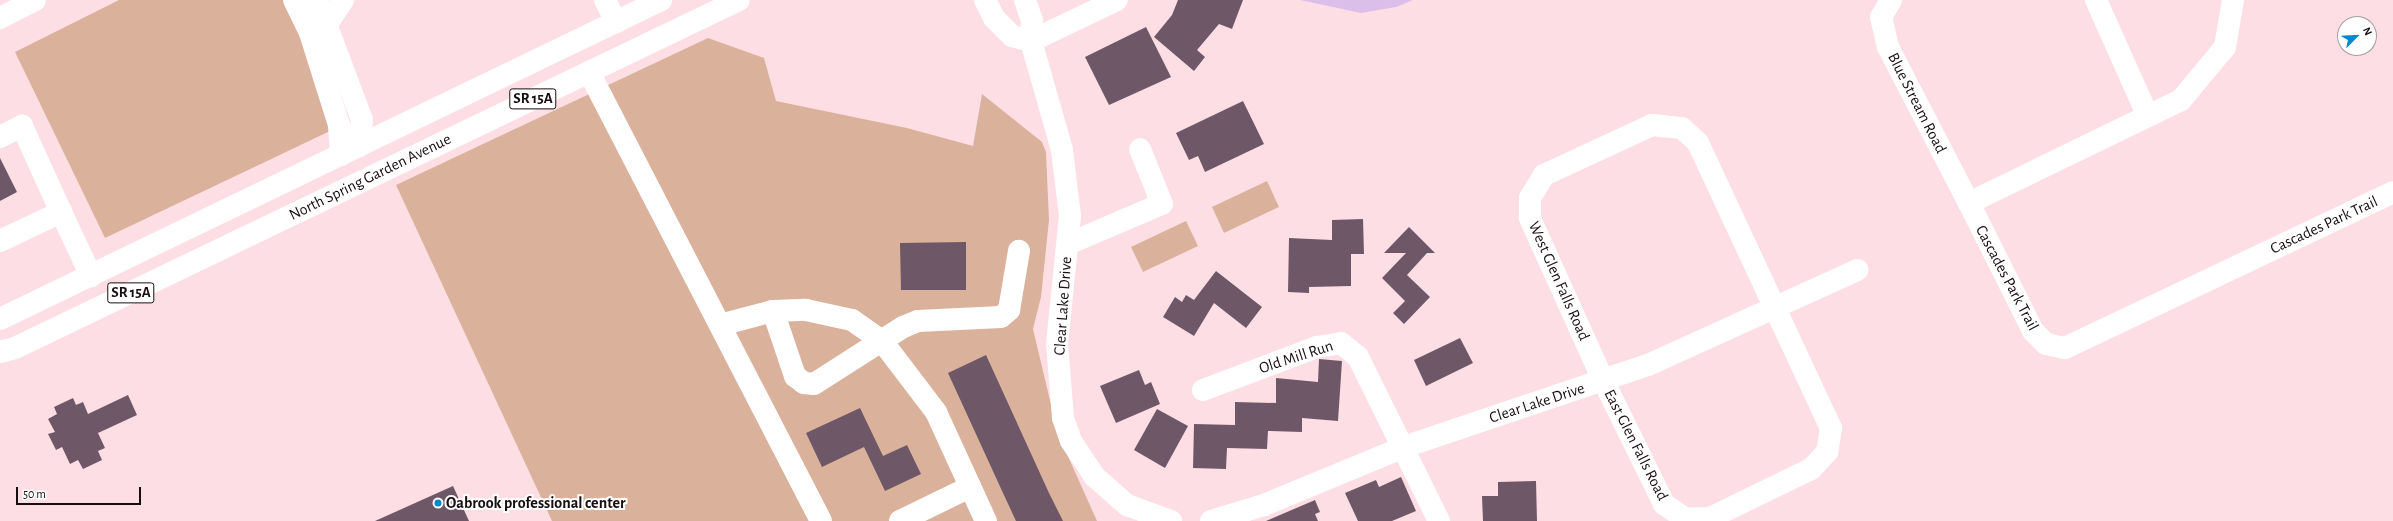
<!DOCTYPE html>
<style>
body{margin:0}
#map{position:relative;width:2393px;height:521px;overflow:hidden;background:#fedee5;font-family:"Alegreya Sans",sans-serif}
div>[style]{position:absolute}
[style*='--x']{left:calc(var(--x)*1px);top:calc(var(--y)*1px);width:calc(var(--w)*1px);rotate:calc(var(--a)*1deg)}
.green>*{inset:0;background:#dab29c}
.water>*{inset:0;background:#dcbeea}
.building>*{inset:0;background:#6e5867}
.minor>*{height:22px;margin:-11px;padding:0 11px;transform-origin:11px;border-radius:11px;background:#fff}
.highway>*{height:22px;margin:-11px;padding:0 11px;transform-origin:11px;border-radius:11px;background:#fff}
.dots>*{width:11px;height:11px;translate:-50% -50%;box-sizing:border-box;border:2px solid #fff;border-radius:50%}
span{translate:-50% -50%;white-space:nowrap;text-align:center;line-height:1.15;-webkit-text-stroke:4px #fff;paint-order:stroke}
.shield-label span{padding:1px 3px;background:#fff;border:1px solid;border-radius:3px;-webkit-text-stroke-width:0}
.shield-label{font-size:15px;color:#180e10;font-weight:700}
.street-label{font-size:16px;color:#180e10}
.poi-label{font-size:16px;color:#180e10;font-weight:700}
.left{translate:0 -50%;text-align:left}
.north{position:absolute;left:2337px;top:16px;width:40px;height:40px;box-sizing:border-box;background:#fff;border:1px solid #a39f9f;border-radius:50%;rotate:66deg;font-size:11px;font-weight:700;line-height:16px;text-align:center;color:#180e10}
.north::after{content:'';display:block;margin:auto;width:14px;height:18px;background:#0387ce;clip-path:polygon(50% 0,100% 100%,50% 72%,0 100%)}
.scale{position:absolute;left:16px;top:487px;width:125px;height:18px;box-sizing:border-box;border:2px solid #180e10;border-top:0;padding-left:5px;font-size:12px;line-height:14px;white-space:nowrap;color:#180e10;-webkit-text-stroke:3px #fff;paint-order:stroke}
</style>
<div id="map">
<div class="green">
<div style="clip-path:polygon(119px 0,284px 0,301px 37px,330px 131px,105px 238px,15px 52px)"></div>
<div style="clip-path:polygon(708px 38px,764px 58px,776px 101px,907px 128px,973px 146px,982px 94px,1042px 142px,1046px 152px,1049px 220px,1041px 297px,1033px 329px,1058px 434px,1097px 521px,552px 521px,396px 185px)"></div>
<div style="clip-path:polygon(1267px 181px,1279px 207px,1224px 233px,1212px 207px)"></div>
<div style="clip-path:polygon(1186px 221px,1198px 246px,1143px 272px,1131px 247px)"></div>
</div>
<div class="water">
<div style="clip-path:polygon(1300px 0,1413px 0,1396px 7px,1361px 13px)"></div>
</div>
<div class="building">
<div style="clip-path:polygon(1178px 0,1243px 0,1232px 29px,1219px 24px,1197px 50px,1205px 57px,1194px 71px,1154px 37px,1172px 15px)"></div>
<div style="clip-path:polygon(1146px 27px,1171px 77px,1109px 105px,1085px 57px)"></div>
<div style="clip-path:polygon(1243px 101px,1264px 144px,1205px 172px,1198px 156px,1189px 160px,1176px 133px)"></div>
<div style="clip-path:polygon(0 158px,17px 192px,0 201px)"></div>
<div style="clip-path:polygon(1363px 219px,1364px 254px,1351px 254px,1351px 286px,1309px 287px,1309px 293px,1288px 292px,1289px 238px,1332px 240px,1332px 220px)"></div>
<div style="clip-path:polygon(1409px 227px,1435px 253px,1427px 253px,1407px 275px,1430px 297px,1404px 324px,1393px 313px,1405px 301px,1382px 278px,1406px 253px,1384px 253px)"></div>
<div style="clip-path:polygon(966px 242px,966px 290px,901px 290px,900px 243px)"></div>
<div style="clip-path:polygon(1216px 271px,1262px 307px,1246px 328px,1214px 303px,1194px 336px,1163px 317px,1175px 297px,1182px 302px,1186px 295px,1194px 300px)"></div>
<div style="clip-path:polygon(1460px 338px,1473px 363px,1426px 386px,1414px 360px)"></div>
<div style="clip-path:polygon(986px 355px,1049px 493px,1063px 521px,1016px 521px,1003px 493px,948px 373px)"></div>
<div style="clip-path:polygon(1319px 359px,1342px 361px,1338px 421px,1302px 418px,1302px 432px,1268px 431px,1267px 449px,1227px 448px,1226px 469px,1193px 468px,1194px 424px,1235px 425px,1235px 402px,1276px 403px,1276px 378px,1318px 382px)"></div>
<div style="clip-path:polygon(1139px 370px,1145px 385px,1151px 382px,1160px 404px,1116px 423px,1100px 386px)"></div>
<div style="clip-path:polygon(128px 395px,137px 415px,98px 433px,105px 448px,98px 451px,102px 460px,83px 469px,78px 460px,70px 464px,62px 447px,56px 450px,48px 434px,55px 432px,48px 419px,57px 414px,54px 407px,73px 398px,76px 405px,83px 402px,88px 414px)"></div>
<div style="clip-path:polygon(860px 408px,883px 456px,907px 445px,921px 474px,885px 491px,864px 447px,822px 467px,806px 433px)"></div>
<div style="clip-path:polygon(1157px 409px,1188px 426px,1165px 468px,1134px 450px)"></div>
<div style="clip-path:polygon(1401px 477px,1416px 511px,1392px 521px,1358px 521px,1345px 493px,1376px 480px,1379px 487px)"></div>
<div style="clip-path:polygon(1536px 481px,1537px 521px,1483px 521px,1482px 496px,1498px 496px,1498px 482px)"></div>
<div style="clip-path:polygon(453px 486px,469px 521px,375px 521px)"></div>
<div style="clip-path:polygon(1315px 500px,1320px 512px,1315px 514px,1318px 521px,1266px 521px)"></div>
</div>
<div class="minor">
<div style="--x:294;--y:0;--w:37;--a:64"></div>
<div style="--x:310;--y:33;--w:96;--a:72.5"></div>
<div style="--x:339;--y:125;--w:30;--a:86"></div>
<div style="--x:317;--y:0;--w:128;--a:69.4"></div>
<div style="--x:362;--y:120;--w:27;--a:98"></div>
<div style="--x:605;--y:0;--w:25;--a:63"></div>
<div style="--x:985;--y:0;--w:20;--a:63"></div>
<div style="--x:994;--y:18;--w:25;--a:45"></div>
<div style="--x:1012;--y:36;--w:20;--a:15"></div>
<div style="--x:1025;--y:0;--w:21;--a:71"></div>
<div style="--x:1032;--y:20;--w:21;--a:93"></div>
<div style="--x:1031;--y:41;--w:113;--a:74.1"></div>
<div style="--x:1062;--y:150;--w:66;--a:83.1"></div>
<div style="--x:1070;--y:216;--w:128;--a:95.8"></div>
<div style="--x:1057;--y:343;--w:75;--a:85.4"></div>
<div style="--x:1063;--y:418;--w:24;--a:71"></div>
<div style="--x:1071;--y:441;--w:43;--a:56.3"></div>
<div style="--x:1095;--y:477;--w:43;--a:41.2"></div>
<div style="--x:1127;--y:505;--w:47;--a:20"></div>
<div style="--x:1891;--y:0;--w:20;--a:120"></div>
<div style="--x:1881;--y:17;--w:31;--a:77"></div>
<div style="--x:1888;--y:47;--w:176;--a:62.6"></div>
<div style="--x:2096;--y:0;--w:127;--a:65.9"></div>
<div style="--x:2233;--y:0;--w:48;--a:99.7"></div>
<div style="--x:2225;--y:47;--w:69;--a:129.7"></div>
<div style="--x:2181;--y:100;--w:236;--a:154.1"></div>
<div style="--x:1969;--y:203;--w:143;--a:63.4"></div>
<div style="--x:2033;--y:331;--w:18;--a:45"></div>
<div style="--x:2046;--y:344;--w:19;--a:12"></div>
<div style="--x:2065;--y:348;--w:363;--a:-25.4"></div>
<div style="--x:0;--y:18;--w:39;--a:-27"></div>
<div style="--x:316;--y:30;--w:13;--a:-29"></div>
<div style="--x:327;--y:24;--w:29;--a:-56"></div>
<div style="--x:1031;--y:41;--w:95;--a:-25.5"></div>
<div style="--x:589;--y:72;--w:505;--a:62.67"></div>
<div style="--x:1652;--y:125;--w:30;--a:6"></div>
<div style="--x:1682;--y:128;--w:22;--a:43"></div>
<div style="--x:1698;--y:143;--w:315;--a:65"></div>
<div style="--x:1831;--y:428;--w:24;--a:99"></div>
<div style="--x:1827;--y:452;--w:23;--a:133"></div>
<div style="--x:1811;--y:469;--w:112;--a:154.1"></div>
<div style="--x:1710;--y:518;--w:24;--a:178"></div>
<div style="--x:1686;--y:519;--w:27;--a:-146"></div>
<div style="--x:1664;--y:504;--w:138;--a:-116.2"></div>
<div style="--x:1603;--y:380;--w:178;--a:-114.3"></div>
<div style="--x:1530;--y:218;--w:20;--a:-90"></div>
<div style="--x:1530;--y:198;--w:27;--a:-59"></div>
<div style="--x:1544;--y:175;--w:119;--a:-24.8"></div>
<div style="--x:0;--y:137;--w:25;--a:-27"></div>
<div style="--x:22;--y:126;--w:94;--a:65.6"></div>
<div style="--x:0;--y:241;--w:68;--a:-25.4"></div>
<div style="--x:61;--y:212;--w:71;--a:64.9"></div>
<div style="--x:1068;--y:244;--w:102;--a:-23.1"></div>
<div style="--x:1162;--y:204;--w:59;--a:-111.8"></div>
<div style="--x:773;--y:311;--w:69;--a:71.3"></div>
<div style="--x:795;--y:376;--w:11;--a:38"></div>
<div style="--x:804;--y:383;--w:10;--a:6"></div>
<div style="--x:814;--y:384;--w:106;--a:-32.6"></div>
<div style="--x:903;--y:327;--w:16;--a:-22"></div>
<div style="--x:918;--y:321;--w:83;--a:-2.8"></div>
<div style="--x:1001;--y:317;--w:11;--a:-41"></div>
<div style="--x:1009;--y:310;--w:60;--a:-80.4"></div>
<div style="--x:720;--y:325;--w:55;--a:-14.8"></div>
<div style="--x:773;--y:311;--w:33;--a:-2"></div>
<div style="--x:806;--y:310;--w:47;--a:12.3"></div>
<div style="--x:852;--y:320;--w:37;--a:35"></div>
<div style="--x:882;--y:341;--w:89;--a:52.7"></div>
<div style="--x:936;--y:412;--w:120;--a:65.4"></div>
<div style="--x:1203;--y:390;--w:122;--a:-20.7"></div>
<div style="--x:1317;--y:347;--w:24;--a:-9"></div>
<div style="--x:1341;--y:343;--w:22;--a:39"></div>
<div style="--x:1358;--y:357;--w:183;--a:63.7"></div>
<div style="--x:900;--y:521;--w:78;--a:-25.9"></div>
<div style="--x:1211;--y:521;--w:55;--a:-16.8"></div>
<div style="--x:1264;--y:505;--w:152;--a:-22.5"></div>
<div style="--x:1404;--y:447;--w:257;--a:-18.6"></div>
<div style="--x:1648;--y:365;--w:230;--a:-24.4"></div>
</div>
<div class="highway">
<div style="--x:0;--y:319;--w:734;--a:-25.76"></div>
<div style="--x:0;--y:352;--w:16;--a:-15"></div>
<div style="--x:15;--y:348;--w:803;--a:-25.67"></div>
</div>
<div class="dots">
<div style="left:438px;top:503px;background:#0387ce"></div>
</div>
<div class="shield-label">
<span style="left:533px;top:99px">SR 15A</span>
<span style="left:131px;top:293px">SR 15A</span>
</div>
<div class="street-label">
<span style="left:1917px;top:103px;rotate:63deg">Blue Stream Road</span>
<span style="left:370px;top:177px;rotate:-26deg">North Spring Garden Avenue</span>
<span style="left:2324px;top:225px;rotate:-25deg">Cascades Park Trail</span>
<span style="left:2007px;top:278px;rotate:62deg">Cascades Park Trail</span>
<span style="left:1559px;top:281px;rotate:66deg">West Glen Falls Road</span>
<span style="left:1063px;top:306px;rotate:-86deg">Clear Lake Drive</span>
<span style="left:1296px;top:357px;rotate:-18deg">Old Mill Run</span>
<span style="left:1537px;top:403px;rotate:-18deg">Clear Lake Drive</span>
<span style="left:1636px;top:445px;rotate:63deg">East Glen Falls Road</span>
</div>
<div class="poi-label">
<span class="left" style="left:446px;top:503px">Oabrook professional center</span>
</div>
<div class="north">N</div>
<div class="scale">50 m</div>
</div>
